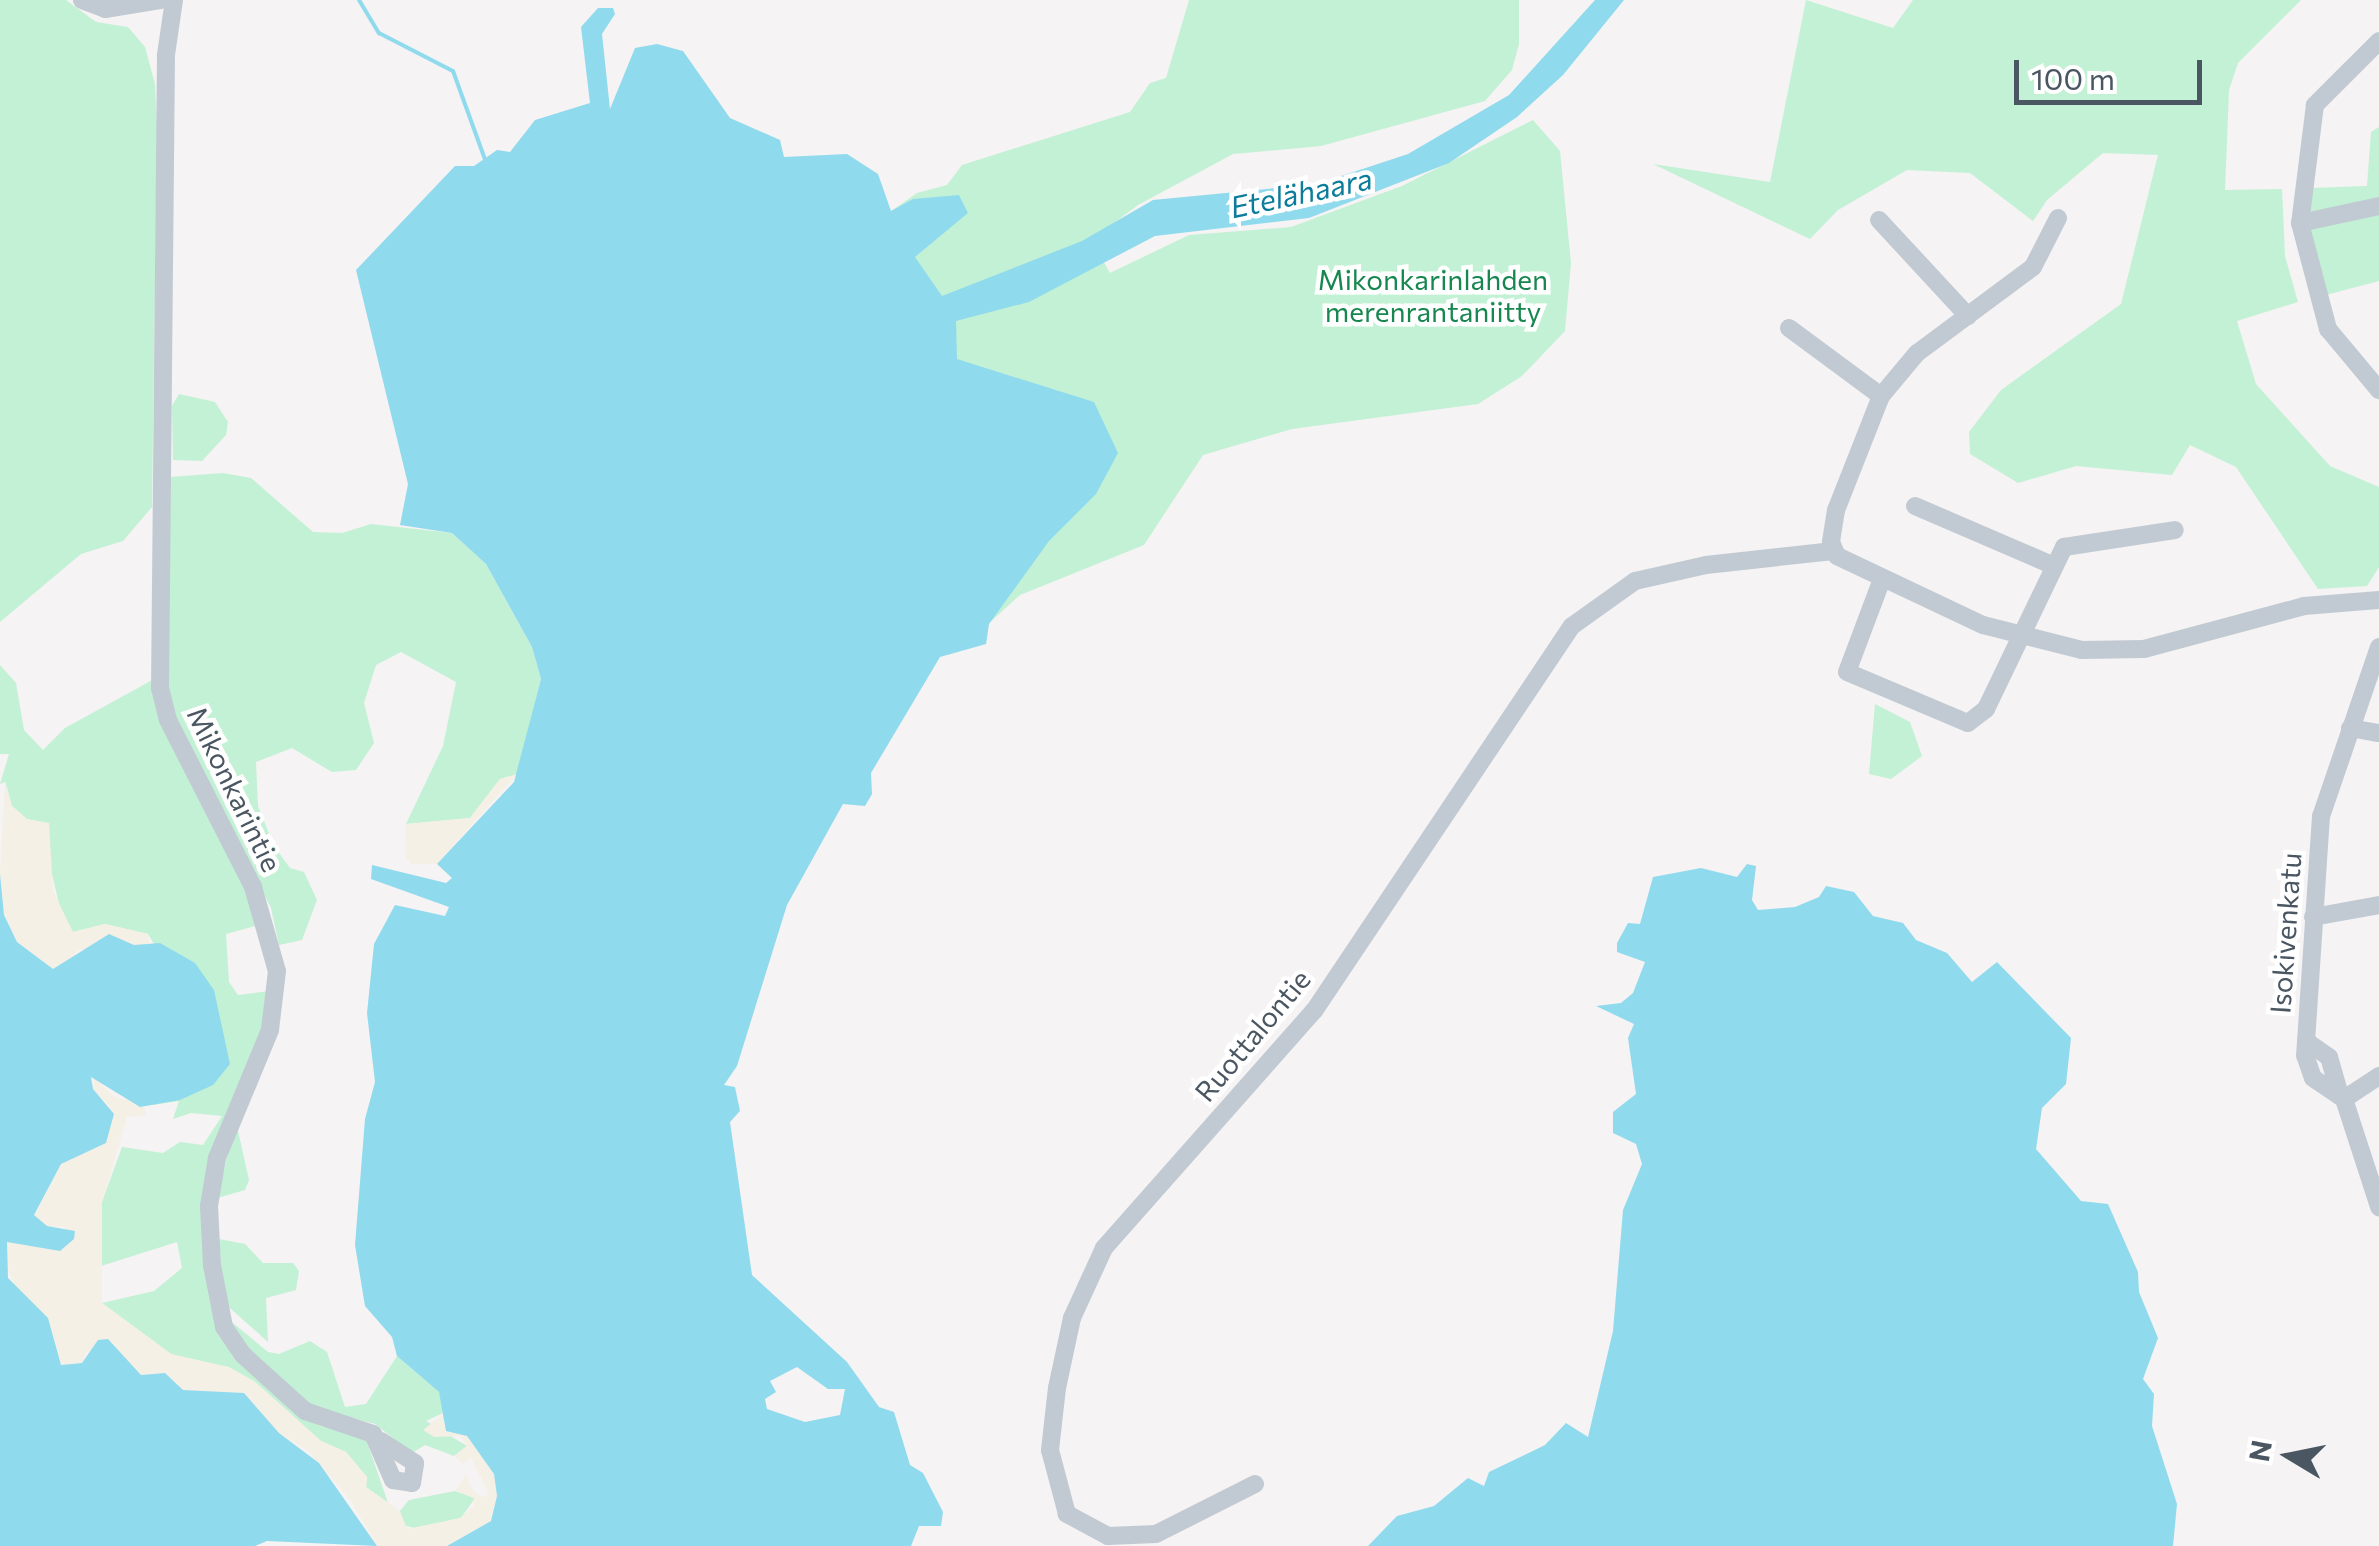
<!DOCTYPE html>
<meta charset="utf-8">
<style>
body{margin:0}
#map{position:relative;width:2379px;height:1546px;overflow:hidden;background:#f5f3f3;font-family:Commissioner,sans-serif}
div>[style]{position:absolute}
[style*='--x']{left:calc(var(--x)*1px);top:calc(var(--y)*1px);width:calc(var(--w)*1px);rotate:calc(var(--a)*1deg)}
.green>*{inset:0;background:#c3f1d5}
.sand>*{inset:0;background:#f5f0e5}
.water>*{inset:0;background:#90daee}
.stream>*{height:4px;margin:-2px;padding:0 2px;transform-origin:2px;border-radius:2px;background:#90daee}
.minor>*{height:18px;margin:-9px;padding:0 9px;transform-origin:9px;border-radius:9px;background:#c1cad2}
span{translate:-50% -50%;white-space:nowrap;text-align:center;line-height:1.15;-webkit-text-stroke:9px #fff;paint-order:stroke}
.park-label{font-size:28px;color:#17864f}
.street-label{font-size:28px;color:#4a5661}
.water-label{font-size:30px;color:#0c7c9b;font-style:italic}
.north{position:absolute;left:2239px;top:1406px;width:100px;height:100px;-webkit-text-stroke:8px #fff;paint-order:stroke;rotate:280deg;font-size:28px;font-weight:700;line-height:40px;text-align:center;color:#4a5661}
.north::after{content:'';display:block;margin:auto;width:35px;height:45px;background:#4a5661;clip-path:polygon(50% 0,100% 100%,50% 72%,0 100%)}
.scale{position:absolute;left:2014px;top:60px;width:188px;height:45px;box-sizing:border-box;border:5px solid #4a5661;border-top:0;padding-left:12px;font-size:30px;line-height:35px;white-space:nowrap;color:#4a5661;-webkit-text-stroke:8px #fff;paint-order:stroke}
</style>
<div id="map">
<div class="green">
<div style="clip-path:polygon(0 0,66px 0,96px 22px,128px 27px,145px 47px,155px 84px,157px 127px,152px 507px,123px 541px,81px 554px,0 622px)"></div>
<div style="clip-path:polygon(1189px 0,1519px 0,1519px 44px,1512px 70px,1485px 101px,1321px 146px,1233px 154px,1138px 205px,1091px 240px,1110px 273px,1189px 235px,1291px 227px,1402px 186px,1533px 120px,1560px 151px,1571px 263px,1565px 331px,1522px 376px,1478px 404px,1292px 429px,1203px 455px,1144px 545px,1020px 595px,988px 624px,1008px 597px,763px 301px,917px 193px,947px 185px,962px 165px,1130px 112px,1150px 83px,1166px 78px)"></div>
<div style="clip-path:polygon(1806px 0,1893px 28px,1913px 0,2301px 0,2238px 63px,2229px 90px,2225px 190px,2282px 189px,2285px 256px,2298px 302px,2237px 321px,2256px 384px,2330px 466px,2379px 487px,2379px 567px,2367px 586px,2318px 589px,2236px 467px,2190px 445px,2172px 475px,2076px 466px,2018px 483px,1970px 454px,1969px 432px,2001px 390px,2121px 304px,2158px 155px,2103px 153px,2047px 200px,2033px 221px,1970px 173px,1907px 170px,1838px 210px,1810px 239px,1653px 164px,1770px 182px)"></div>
<div style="clip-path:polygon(2379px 127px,2379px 281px,2322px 296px,2308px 234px,2310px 188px,2367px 186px,2371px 132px)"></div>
<div style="clip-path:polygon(179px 394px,215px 402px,228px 422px,226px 435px,202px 461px,173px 460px,172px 406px)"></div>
<div style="clip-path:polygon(223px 473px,251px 478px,313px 532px,342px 533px,371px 524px,452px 533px,486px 564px,532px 647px,541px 679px,517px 774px,500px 779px,470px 818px,406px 824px,443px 746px,456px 682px,401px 652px,376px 665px,364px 703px,374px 743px,356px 770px,332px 772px,292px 748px,256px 762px,258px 806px,274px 846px,290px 868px,304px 872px,317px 900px,302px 940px,279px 945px,271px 908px,168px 705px,169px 477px)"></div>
<div style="clip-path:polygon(0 665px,16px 683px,24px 730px,43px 750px,65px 728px,156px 678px,262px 924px,226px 934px,229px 982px,238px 995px,269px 991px,261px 1037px,213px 1153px,221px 1326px,234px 1359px,300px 1412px,320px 1426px,365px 1436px,388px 1503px,366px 1487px,367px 1477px,346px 1452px,321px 1441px,254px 1381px,171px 1354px,102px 1303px,154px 1291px,182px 1268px,177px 1242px,98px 1267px,102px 1202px,122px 1147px,163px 1153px,180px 1142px,203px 1145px,222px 1116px,191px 1113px,173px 1119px,179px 1101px,152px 1105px,154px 944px,148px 934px,105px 924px,73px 932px,63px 920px,49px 862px,49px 824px,27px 819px,12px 806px,5px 782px,0 784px,9px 754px,0 754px)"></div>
<div style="clip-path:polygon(1875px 704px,1910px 722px,1922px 756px,1891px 779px,1869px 774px)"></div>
<div style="clip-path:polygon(236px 1122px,249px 1180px,245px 1190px,217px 1198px)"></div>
<div style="clip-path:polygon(219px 1239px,245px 1244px,263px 1263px,293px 1263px,299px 1271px,296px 1290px,266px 1298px,268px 1342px,224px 1303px)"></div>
<div style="clip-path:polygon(228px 1319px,268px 1352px,279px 1354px,310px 1341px,327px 1352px,345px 1407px,366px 1404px,397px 1356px,439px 1392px,447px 1411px,426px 1421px,467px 1446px,454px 1456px,425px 1445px,412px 1453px,375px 1424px,308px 1406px,240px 1344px)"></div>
<div style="clip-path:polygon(455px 1491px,475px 1498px,461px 1518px,422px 1530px,403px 1525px,400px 1511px,409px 1500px)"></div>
</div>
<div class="sand">
<div style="clip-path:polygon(517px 774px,437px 864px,411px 864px,405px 856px,406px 824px,470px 818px,500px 779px)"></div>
<div style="clip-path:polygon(5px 781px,12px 806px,27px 819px,49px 823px,53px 891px,73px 932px,105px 924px,148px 934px,149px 944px,78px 950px,66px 966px,53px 969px,17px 942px,4px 915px,0 874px)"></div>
<div style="clip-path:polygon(94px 1077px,112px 1095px,144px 1106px,146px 1115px,127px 1117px,102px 1202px,102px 1303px,171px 1354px,229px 1367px,254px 1381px,321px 1441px,346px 1452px,367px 1477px,366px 1487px,400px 1511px,407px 1529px,460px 1518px,474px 1506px,474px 1498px,455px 1491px,466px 1474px,473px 1491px,484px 1498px,488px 1491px,471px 1458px,463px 1464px,454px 1456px,467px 1446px,460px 1436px,434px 1437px,423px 1430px,447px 1411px,444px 1426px,467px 1436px,494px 1474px,497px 1496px,491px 1521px,447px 1546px,377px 1546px,351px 1501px,308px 1451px,279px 1433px,244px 1393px,182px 1390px,171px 1377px,146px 1377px,87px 1351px,82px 1363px,61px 1364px,48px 1318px,16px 1291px,5px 1261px,7px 1242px,17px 1240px,60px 1251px,65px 1227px,47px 1226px,34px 1216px,61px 1164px,111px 1108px,93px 1089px)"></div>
</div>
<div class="water">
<div style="clip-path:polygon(evenodd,1595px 0,1624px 0,1563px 75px,1517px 117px,1449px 163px,1309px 218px,1155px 236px,1029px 302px,956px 321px,957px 359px,1094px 402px,1118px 453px,1096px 494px,1049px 541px,989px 624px,986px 644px,940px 657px,871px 773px,872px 794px,865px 806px,843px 804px,787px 905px,737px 1066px,724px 1085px,735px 1087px,740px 1111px,730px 1122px,752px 1275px,847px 1362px,879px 1407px,894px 1412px,910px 1465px,923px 1473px,943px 1512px,941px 1526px,919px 1526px,911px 1546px,447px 1546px,491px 1521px,497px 1496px,494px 1474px,467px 1436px,446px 1431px,439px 1392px,397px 1356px,392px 1337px,365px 1306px,355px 1245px,365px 1119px,375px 1082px,367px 1013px,374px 944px,395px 905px,445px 916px,449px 907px,371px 879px,372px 865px,446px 883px,452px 878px,437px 864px,514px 782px,541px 679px,532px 647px,486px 564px,452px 533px,400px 525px,408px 484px,356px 270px,455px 166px,474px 166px,497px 150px,510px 152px,535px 120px,590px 103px,581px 27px,598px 8px,613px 8px,615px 14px,602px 34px,610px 109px,635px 48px,657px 44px,683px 51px,730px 118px,780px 140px,784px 157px,847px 154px,878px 174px,891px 211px,913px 199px,959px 195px,968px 213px,915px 257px,942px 296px,1082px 241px,1153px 200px,1317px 184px,1408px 154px,1509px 95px,1595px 0,797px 1367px,828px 1389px,845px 1389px,840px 1415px,805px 1422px,767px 1409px,765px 1399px,776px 1392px,770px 1381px,797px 1367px)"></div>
<div style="clip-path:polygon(1747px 864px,1756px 866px,1752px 900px,1758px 910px,1795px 907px,1819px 897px,1826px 886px,1854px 892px,1873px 916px,1903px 923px,1916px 940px,1947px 953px,1972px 982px,1997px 962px,2071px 1038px,2066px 1084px,2042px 1108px,2036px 1149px,2081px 1201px,2108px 1204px,2138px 1272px,2139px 1292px,2158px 1338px,2143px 1379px,2154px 1394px,2152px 1426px,2177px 1504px,2173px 1546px,1368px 1546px,1397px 1516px,1434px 1506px,1468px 1478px,1484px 1486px,1489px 1472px,1545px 1445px,1566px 1423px,1588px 1437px,1613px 1331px,1623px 1210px,1642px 1164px,1636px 1144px,1613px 1133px,1613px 1112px,1636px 1094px,1628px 1038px,1634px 1024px,1596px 1006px,1621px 1003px,1633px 993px,1645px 962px,1617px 952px,1617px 943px,1628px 923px,1640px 924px,1653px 877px,1701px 868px,1737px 877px)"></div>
<div style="clip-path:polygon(0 874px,4px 915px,17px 942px,53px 969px,109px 934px,134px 945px,160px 943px,195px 963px,214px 990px,230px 1064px,213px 1085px,180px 1100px,140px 1107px,91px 1077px,93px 1089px,114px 1114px,106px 1143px,61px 1164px,34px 1215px,47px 1226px,75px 1231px,74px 1239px,60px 1251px,7px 1242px,8px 1278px,48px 1318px,61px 1365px,82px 1363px,98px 1340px,108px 1339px,141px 1375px,165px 1373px,183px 1390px,244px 1393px,279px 1433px,319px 1463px,377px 1546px,267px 1541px,255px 1546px,0 1546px)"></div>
</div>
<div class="stream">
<div style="--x:359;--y:0;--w:39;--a:59"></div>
<div style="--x:379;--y:33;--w:83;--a:27.2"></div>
<div style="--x:453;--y:71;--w:97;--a:70.1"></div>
</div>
<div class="minor">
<div style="--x:82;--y:0;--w:25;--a:21"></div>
<div style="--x:105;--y:9;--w:57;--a:-9.1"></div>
<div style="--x:174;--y:0;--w:56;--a:98.3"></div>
<div style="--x:166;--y:55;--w:633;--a:90.54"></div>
<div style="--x:160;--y:688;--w:33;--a:76"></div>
<div style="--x:168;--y:720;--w:187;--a:63"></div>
<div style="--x:253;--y:887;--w:87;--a:74.1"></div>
<div style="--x:277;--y:971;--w:59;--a:96.8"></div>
<div style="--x:270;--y:1030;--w:139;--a:112.5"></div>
<div style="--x:217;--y:1158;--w:49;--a:99.5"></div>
<div style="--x:209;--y:1206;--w:59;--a:87.1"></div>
<div style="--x:212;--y:1265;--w:63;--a:79"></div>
<div style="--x:224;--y:1327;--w:32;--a:56"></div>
<div style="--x:242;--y:1354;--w:85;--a:42.1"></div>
<div style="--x:305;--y:1411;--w:72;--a:18.7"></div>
<div style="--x:373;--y:1434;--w:50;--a:66.5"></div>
<div style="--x:393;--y:1480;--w:19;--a:9"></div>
<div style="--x:412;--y:1483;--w:20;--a:-81"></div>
<div style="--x:415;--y:1463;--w:40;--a:-147.1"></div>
<div style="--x:2379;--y:41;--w:91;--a:135"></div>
<div style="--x:2315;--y:105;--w:119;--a:97.2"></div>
<div style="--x:2300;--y:223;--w:110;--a:75.2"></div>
<div style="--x:2328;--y:329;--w:80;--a:50.1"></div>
<div style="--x:2058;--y:218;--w:55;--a:117"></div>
<div style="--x:2033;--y:267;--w:144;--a:143.4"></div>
<div style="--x:1917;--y:353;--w:56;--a:129.9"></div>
<div style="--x:1881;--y:396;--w:123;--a:111.5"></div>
<div style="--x:1836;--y:510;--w:32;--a:99"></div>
<div style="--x:1831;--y:542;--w:15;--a:67"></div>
<div style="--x:1837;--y:556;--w:161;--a:25.3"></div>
<div style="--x:1983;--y:625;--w:102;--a:14.2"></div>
<div style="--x:2082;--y:650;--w:62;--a:-0.9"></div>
<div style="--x:2144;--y:649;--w:166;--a:-15"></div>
<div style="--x:2304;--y:606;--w:75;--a:-4.6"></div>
<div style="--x:1879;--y:220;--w:131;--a:47.2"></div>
<div style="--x:2300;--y:223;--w:81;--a:-12.1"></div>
<div style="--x:1789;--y:328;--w:114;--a:36.5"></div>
<div style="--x:1915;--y:506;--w:149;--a:23.3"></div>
<div style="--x:1882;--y:579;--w:99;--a:110.6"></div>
<div style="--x:1847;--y:672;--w:131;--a:22.9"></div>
<div style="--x:1968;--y:723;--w:23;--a:-38"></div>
<div style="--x:1986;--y:709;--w:180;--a:-64.3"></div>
<div style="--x:2064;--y:547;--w:112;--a:-8.7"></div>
<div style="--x:2379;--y:647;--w:179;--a:108.9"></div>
<div style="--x:2321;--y:816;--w:240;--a:93.8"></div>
<div style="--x:2305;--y:1055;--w:24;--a:71"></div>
<div style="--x:2313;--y:1078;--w:37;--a:34"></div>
<div style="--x:2344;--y:1099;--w:114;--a:72"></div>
<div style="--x:2350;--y:728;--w:29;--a:10"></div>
<div style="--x:2313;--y:917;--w:67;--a:-10.3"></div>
<div style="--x:2306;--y:1041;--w:28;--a:35"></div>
<div style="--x:2329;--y:1057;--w:37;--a:74"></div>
<div style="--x:2344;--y:1099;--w:42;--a:-33.3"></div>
<div style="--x:1255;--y:1484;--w:111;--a:153.2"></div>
<div style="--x:1156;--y:1534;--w:48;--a:177.6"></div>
<div style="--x:1108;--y:1536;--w:47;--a:-151.8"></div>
<div style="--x:1067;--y:1514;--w:66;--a:-104.9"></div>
<div style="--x:1050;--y:1450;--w:62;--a:-83.6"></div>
<div style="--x:1057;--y:1388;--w:72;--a:-77.9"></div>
<div style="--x:1072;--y:1318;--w:77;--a:-65.4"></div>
<div style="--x:1104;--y:1248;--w:317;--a:-48.5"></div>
<div style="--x:1314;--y:1011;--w:463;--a:-56.2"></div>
<div style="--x:1572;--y:626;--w:77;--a:-35.5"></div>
<div style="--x:1635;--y:581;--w:73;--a:-12.7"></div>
<div style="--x:1706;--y:565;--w:128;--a:-6.3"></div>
</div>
<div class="park-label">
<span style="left:1433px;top:295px">Mikonkarinlahden<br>merenrantaniitty</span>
</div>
<div class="street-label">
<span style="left:235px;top:789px;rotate:64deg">Mikonkarintie</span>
<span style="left:2285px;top:933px;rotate:-86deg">Isokivenkatu</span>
<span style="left:1252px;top:1035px;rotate:-50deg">Ruottalontie</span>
</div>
<div class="water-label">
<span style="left:1301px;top:192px;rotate:-12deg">Etelähaara</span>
</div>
<div class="north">N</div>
<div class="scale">100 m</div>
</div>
